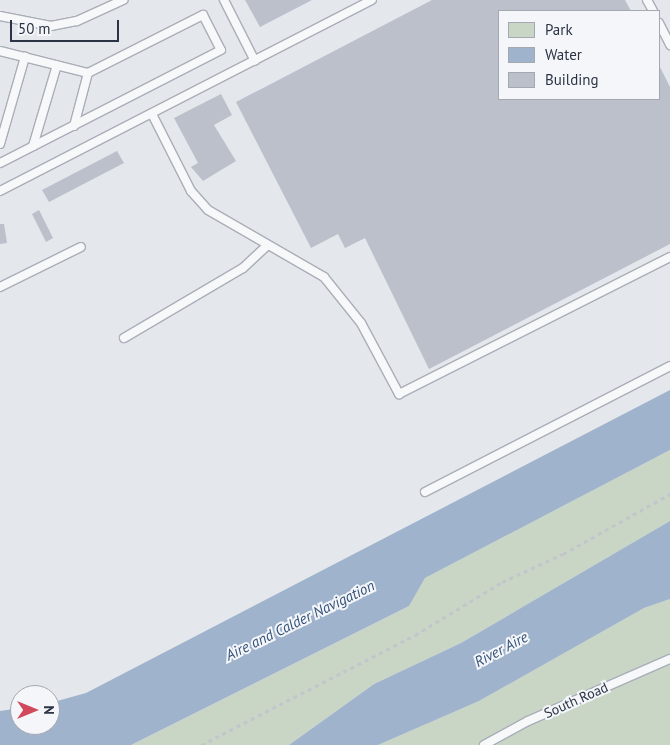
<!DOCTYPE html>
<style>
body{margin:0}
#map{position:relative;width:670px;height:745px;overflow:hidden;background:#e4e7ec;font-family:"PT Sans",sans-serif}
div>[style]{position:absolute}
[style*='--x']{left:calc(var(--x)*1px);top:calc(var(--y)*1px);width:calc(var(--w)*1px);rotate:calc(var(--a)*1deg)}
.green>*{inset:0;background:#c9d6c5}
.water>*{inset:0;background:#9fb4cc}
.building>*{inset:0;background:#bbc0ca}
.path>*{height:2.5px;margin-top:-1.25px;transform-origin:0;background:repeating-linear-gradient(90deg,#c2c5cb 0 4px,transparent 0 8px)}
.roads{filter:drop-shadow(1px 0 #a9aeb7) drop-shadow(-1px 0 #a9aeb7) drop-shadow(0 1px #a9aeb7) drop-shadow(0 -1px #a9aeb7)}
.lane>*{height:8px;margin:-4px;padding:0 4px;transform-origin:4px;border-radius:4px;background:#f7f8fa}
span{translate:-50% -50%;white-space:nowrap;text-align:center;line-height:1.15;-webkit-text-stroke:4px #f4f6f9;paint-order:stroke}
.street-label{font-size:14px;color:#2b3445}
.water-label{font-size:15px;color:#34527a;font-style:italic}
.legend{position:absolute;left:498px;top:10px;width:162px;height:90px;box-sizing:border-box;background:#f4f6f9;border:1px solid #a4a8b1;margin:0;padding:6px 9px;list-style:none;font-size:15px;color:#2b3445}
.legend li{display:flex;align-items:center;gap:10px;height:25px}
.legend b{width:25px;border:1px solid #a4a8b1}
.north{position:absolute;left:10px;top:685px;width:50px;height:50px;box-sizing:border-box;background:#f4f6f9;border:1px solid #a4a8b1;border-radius:50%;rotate:90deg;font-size:14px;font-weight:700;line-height:20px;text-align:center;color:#2b3445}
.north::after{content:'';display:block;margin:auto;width:18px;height:22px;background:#d1495b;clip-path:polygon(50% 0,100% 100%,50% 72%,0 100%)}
.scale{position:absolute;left:10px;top:20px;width:109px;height:22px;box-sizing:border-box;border:2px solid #2b3445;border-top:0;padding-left:6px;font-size:15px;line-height:18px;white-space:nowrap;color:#2b3445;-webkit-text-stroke:4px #f4f6f9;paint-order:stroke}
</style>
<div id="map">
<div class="green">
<div style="clip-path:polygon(670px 450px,670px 521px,461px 643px,374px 684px,289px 745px,131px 745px,409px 606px,425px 578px)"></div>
<div style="clip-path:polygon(670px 599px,670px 745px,378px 745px,479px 701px,644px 608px)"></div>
</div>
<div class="water">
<div style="clip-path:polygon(670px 390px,670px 450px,425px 578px,409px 606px,131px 745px,0 745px,0 711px,20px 708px,20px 725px,50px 725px,50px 703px,86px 693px)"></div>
<div style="clip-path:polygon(670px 521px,670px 599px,644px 608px,479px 701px,378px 745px,289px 745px,374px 684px,461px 643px)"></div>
</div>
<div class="building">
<div style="clip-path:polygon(245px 0,312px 0,260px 27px)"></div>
<div style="clip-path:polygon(432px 0,625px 0,631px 11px,499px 11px,499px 99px,659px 99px,659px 65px,670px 87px,670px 244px,429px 369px,365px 238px,345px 248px,338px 234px,311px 248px,236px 102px)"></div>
<div style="clip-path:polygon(221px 94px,232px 115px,214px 125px,236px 161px,203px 181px,191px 167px,198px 163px,174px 118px)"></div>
<div style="clip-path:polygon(117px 151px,124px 163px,49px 202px,42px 190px)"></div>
<div style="clip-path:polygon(39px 210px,53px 238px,46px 242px,32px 214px)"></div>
<div style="clip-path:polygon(0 224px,4px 224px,7px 243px,0 244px)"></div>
</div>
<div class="path">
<div style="--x:201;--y:745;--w:241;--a:-27.2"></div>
<div style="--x:415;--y:635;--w:102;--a:-31.3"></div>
<div style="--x:502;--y:582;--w:67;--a:-24.7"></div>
<div style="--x:563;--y:554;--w:123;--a:-29.3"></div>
</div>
<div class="roads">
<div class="lane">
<div style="--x:224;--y:0;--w:68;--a:63.1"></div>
<div style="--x:647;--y:0;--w:13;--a:61"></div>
<div style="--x:0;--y:16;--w:52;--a:11.1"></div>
<div style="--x:51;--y:26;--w:26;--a:-11"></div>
<div style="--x:77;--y:21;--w:51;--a:-24.5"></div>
<div style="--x:659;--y:23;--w:25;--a:63"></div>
<div style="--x:0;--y:51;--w:91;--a:14"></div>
<div style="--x:88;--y:73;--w:129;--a:-26.8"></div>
<div style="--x:203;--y:15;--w:39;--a:63"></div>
<div style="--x:221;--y:50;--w:248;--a:152.9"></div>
<div style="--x:152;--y:114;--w:86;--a:63.1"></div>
<div style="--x:191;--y:191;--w:25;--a:48"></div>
<div style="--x:208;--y:210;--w:134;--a:30"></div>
<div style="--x:324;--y:277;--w:59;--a:51.2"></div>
<div style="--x:361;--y:323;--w:81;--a:61.8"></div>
<div style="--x:399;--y:394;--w:304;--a:-26.8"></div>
<div style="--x:74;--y:126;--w:55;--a:-75.2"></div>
<div style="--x:0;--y:144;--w:91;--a:-74"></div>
<div style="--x:33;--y:146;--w:84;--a:-73.5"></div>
<div style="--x:0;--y:191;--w:418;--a:-27.2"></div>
<div style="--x:0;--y:287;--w:90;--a:-26.3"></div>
<div style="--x:124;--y:338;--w:138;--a:-30.5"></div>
<div style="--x:243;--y:268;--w:33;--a:-43"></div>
<div style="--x:425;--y:492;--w:276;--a:-27.2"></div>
<div style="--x:484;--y:745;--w:50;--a:-28.6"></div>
<div style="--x:528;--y:721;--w:155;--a:-23.6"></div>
</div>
</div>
<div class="street-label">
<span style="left:576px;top:700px;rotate:-24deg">South Road</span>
</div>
<div class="water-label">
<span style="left:300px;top:620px;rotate:-26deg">Aire and Calder Navigation</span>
<span style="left:501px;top:649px;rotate:-28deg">River Aire</span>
</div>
<ul class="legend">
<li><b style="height:14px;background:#c9d6c5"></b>Park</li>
<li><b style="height:14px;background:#9fb4cc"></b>Water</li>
<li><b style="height:14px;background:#bbc0ca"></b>Building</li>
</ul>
<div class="north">N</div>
<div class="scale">50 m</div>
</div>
